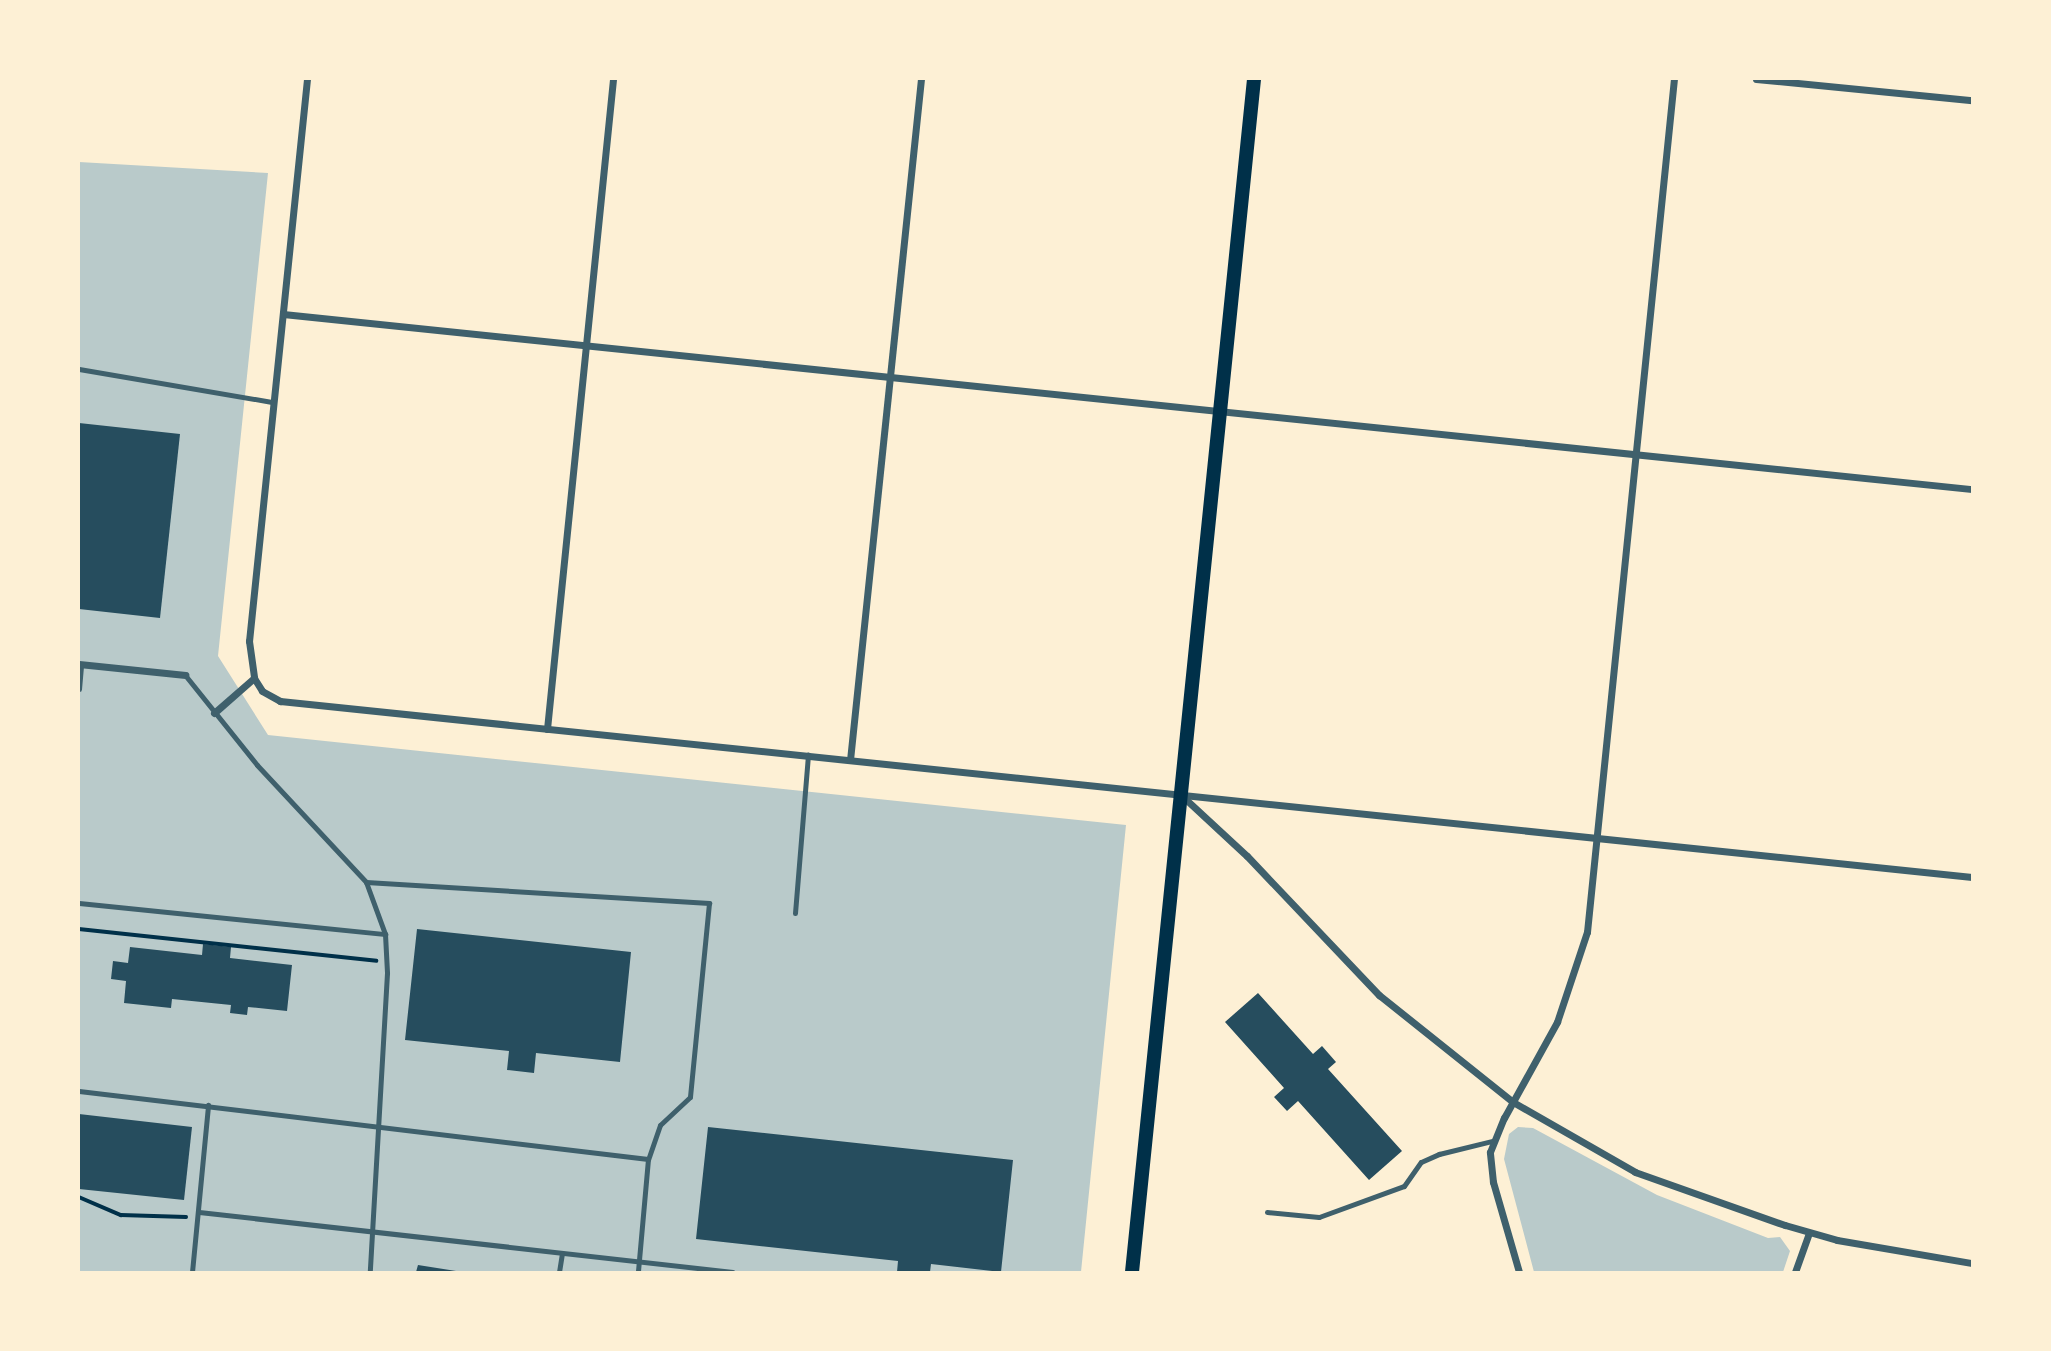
<!DOCTYPE html>
<style>
body{margin:0}
#map{position:relative;width:2051px;height:1351px;overflow:hidden;background:#fdf0d5;font-family:Figtree,sans-serif}
div>[style]{position:absolute}
[style*='--x']{left:calc(var(--x)*1px);top:calc(var(--y)*1px);width:calc(var(--w)*1px);rotate:calc(var(--a)*1deg)}
.green>*{inset:0;background:#b9caca}
.building>*{inset:0;background:#264d5e}
.path>*{height:3.5px;margin:-1.75px;padding:0 1.75px;transform-origin:1.75px;border-radius:1.75px;background:#003049}
.service>*{height:5px;margin:-2.5px;padding:0 2.5px;transform-origin:2.5px;border-radius:2.5px;background:#3f606c}
.minor>*{height:7px;margin:-3.5px;padding:0 3.5px;transform-origin:3.5px;border-radius:3.5px;background:#3f606c}
.secondary>*{height:14px;margin:-7px;padding:0 7px;transform-origin:7px;border-radius:7px;background:#003049}
span{translate:-50% -50%;white-space:nowrap;text-align:center;line-height:1.15;-webkit-text-stroke:7px #fdf0d5;paint-order:stroke}
.frame{position:absolute;inset:0;border:80px solid #fdf0d5;pointer-events:none}
</style>
<div id="map">
<div class="green">
<div style="clip-path:polygon(79px 162px,268px 173px,218px 656px,268px 735px,1126px 825px,1081px 1272px,79px 1272px)"></div>
<div style="clip-path:polygon(1518px 1127px,1533px 1128px,1657px 1195px,1768px 1238px,1780px 1237px,1790px 1251px,1783px 1272px,1534px 1272px,1504px 1159px,1509px 1134px)"></div>
</div>
<div class="building">
<div style="clip-path:polygon(79px 423px,180px 434px,160px 618px,79px 609px)"></div>
<div style="clip-path:polygon(417px 929px,631px 952px,620px 1062px,536px 1053px,534px 1073px,507px 1070px,509px 1051px,405px 1040px)"></div>
<div style="clip-path:polygon(203px 944px,231px 947px,230px 958px,292px 965px,287px 1011px,248px 1007px,247px 1015px,230px 1013px,231px 1005px,172px 999px,171px 1008px,124px 1003px,126px 981px,111px 979px,113px 961px,128px 963px,130px 947px,202px 955px)"></div>
<div style="clip-path:polygon(1258px 993px,1313px 1054px,1322px 1046px,1336px 1062px,1328px 1069px,1402px 1151px,1369px 1180px,1298px 1101px,1287px 1111px,1274px 1097px,1284px 1088px,1225px 1022px)"></div>
<div style="clip-path:polygon(79px 1114px,192px 1127px,184px 1200px,79px 1189px)"></div>
<div style="clip-path:polygon(708px 1127px,1013px 1160px,1001px 1272px,931px 1264px,930px 1272px,897px 1272px,898px 1261px,696px 1239px)"></div>
<div style="clip-path:polygon(418px 1265px,456px 1271px,456px 1272px,416px 1272px)"></div>
</div>
<div class="path">
<div style="--x:79;--y:929;--w:299;--a:6.1"></div>
<div style="--x:79;--y:1197;--w:46;--a:23.2"></div>
<div style="--x:121;--y:1215;--w:65;--a:1.8"></div>
</div>
<div class="service">
<div style="--x:79;--y:369;--w:197;--a:9.7"></div>
<div style="--x:185;--y:675;--w:115;--a:51.3"></div>
<div style="--x:257;--y:765;--w:160;--a:47"></div>
<div style="--x:366;--y:882;--w:55;--a:69.9"></div>
<div style="--x:385;--y:934;--w:39;--a:87"></div>
<div style="--x:387;--y:973;--w:299;--a:93.3"></div>
<div style="--x:79;--y:689;--w:25;--a:-85"></div>
<div style="--x:366;--y:882;--w:344;--a:3.5"></div>
<div style="--x:709;--y:903;--w:195;--a:95.6"></div>
<div style="--x:690;--y:1097;--w:41;--a:137"></div>
<div style="--x:660;--y:1125;--w:36;--a:109"></div>
<div style="--x:648;--y:1159;--w:113;--a:95.1"></div>
<div style="--x:79;--y:903;--w:308;--a:5.8"></div>
<div style="--x:795;--y:913;--w:159;--a:-85.3"></div>
<div style="--x:79;--y:1091;--w:573;--a:6.81"></div>
<div style="--x:199;--y:1212;--w:537;--a:6.41"></div>
<div style="--x:1267;--y:1212;--w:52;--a:5.5"></div>
<div style="--x:1319;--y:1217;--w:90;--a:-20"></div>
<div style="--x:1404;--y:1186;--w:29;--a:-55"></div>
<div style="--x:1421;--y:1162;--w:20;--a:-24"></div>
<div style="--x:1439;--y:1154;--w:55;--a:-13.8"></div>
<div style="--x:192;--y:1272;--w:168;--a:-84.5"></div>
<div style="--x:559;--y:1272;--w:19;--a:-81"></div>
</div>
<div class="minor">
<div style="--x:307;--y:79;--w:565;--a:95.89"></div>
<div style="--x:249;--y:641;--w:37;--a:82"></div>
<div style="--x:254;--y:678;--w:15;--a:58"></div>
<div style="--x:262;--y:691;--w:21;--a:29"></div>
<div style="--x:280;--y:701;--w:1701;--a:5.94"></div>
<div style="--x:1756;--y:79;--w:217;--a:5.6"></div>
<div style="--x:283;--y:314;--w:1698;--a:5.92"></div>
<div style="--x:79;--y:664;--w:107;--a:5.9"></div>
<div style="--x:214;--y:713;--w:53;--a:-41.2"></div>
<div style="--x:547;--y:729;--w:653;--a:-84.2"></div>
<div style="--x:850;--y:760;--w:685;--a:-84.05"></div>
<div style="--x:1180;--y:794;--w:91;--a:42.8"></div>
<div style="--x:1247;--y:856;--w:192;--a:46.5"></div>
<div style="--x:1379;--y:995;--w:171;--a:38.6"></div>
<div style="--x:1513;--y:1102;--w:141;--a:29.8"></div>
<div style="--x:1635;--y:1172;--w:159;--a:19.5"></div>
<div style="--x:1785;--y:1225;--w:54;--a:16.1"></div>
<div style="--x:1837;--y:1240;--w:137;--a:9.7"></div>
<div style="--x:1519;--y:1272;--w:94;--a:-106.1"></div>
<div style="--x:1493;--y:1182;--w:30;--a:-96"></div>
<div style="--x:1490;--y:1152;--w:37;--a:-68"></div>
<div style="--x:1504;--y:1118;--w:110;--a:-61.1"></div>
<div style="--x:1557;--y:1022;--w:95;--a:-71.6"></div>
<div style="--x:1587;--y:932;--w:857;--a:-84.18"></div>
<div style="--x:1795;--y:1272;--w:41;--a:-70.3"></div>
</div>
<div class="secondary">
<div style="--x:1132;--y:1272;--w:1199;--a:-84.16"></div>
</div>
<div class="frame"></div>
</div>
